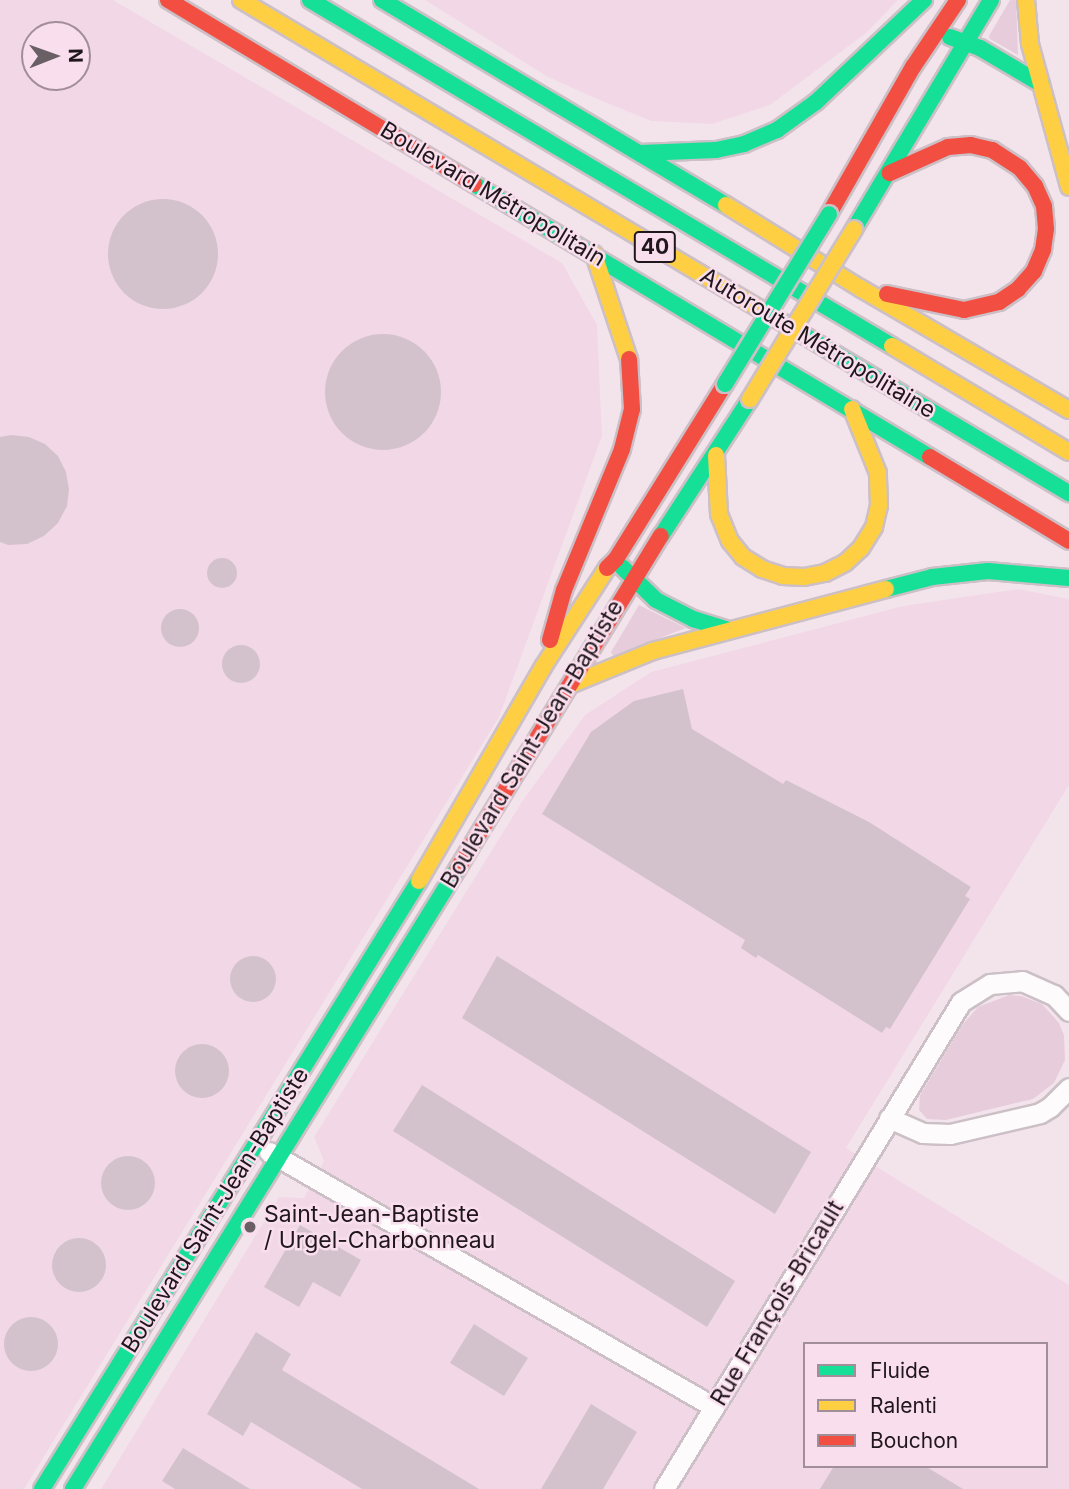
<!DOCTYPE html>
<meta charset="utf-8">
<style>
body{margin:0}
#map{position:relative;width:1069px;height:1489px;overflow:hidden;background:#f3e4ec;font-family:Inter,sans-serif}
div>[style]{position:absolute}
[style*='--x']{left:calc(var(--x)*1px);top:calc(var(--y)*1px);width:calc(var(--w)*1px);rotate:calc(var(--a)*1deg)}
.built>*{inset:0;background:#f2d8e6}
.green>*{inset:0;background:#e7cddc}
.building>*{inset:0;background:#d3c2cc}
.round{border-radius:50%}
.roads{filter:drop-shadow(2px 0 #ccc0c6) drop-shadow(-2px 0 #ccc0c6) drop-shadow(0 2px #ccc0c6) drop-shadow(0 -2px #ccc0c6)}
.street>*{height:19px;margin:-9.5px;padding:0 9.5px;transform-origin:9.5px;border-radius:9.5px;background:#fdfbfc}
.fast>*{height:16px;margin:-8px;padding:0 8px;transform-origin:8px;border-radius:8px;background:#16e098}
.slow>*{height:16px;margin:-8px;padding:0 8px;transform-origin:8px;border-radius:8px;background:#ffcf43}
.jam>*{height:16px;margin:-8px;padding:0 8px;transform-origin:8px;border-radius:8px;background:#f24e42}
.bridges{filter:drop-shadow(2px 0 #ccc0c6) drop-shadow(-2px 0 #ccc0c6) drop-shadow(0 2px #ccc0c6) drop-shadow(0 -2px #ccc0c6)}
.fast-bridge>*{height:16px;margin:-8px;padding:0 8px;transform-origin:8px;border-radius:8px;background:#16e098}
.slow-bridge>*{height:16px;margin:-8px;padding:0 8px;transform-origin:8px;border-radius:8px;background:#ffcf43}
.dots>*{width:19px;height:19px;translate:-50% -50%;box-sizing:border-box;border:4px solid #f9deed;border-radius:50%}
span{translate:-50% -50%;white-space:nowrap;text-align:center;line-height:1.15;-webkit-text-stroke:5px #f9deed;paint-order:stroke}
.shield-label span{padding:2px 5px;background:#f9deed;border:2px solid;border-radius:5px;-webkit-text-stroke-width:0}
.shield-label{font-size:21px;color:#20171c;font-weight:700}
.street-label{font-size:23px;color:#20171c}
.poi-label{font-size:23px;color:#20171c}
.left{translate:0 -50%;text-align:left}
.legend{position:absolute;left:803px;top:1342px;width:245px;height:126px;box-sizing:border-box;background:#f9deed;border:2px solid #a28e99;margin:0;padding:9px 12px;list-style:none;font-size:21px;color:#20171c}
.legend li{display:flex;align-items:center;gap:14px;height:35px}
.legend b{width:35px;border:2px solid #a28e99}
.north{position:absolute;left:21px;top:21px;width:70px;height:70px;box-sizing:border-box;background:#f9deed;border:2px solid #a28e99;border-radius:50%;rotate:89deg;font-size:19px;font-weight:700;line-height:28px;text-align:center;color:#20171c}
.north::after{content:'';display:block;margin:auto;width:24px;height:32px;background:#6a5f65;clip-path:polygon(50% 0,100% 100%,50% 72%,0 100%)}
</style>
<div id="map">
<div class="built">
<div style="clip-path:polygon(evenodd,0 0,113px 0,562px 263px,597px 325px,602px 436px,499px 717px,24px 1489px,0 1489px,0 0,35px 35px,77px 35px,77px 77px,35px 77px,35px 35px)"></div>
<div style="clip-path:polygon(425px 0,898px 0,866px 33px,770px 105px,712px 124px,651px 121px,595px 98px,548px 77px)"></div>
<div style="clip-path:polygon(evenodd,1018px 589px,1069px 599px,1069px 785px,846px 1148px,1069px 1285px,1069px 1489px,101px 1489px,279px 1197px,304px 1198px,324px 1161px,314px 1137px,523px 800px,585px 715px,651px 672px,903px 606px,1018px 589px,805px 1344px,1046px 1344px,1046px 1466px,805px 1466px,805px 1344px)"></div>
</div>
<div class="green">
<div style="clip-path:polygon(1010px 0,1016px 0,1018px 55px,990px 39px,989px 36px)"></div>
<div style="clip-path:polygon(639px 605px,686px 628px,613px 656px,611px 652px)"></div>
<div style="clip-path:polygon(1009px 995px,1021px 996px,1042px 1004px,1059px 1023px,1064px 1035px,1065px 1060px,1054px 1083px,1033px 1099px,946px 1120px,927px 1119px,919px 1110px,920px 1095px,963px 1024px,978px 1007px)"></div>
</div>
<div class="building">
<div class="round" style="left:108px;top:199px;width:110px;height:110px"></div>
<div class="round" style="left:325px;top:334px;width:116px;height:116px"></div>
<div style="clip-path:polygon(11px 435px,29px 437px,45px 444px,58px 456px,66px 472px,69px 489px,67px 506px,58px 523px,44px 536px,27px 544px,8px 545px,0 542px,0 437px)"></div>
<div class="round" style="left:207px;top:558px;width:30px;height:30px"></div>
<div class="round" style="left:161px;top:609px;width:38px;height:38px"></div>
<div class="round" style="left:222px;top:645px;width:38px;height:38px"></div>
<div style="clip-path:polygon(683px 689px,692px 729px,783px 784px,786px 780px,869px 822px,971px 887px,965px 896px,970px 899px,890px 1029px,886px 1027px,882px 1033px,758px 955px,756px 958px,741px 948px,745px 940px,542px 814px,591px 732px,634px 701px)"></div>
<div class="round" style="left:230px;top:956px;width:46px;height:46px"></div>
<div style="clip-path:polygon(497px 956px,811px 1152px,775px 1214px,462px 1018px)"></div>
<div class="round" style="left:175px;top:1044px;width:54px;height:54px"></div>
<div style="clip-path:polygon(422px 1085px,735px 1281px,707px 1327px,393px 1131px)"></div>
<div class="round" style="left:101px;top:1156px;width:54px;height:54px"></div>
<div style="clip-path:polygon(300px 1225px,361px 1260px,340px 1297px,313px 1282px,299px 1307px,264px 1287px)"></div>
<div class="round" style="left:52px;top:1238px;width:54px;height:54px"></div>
<div class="round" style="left:4px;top:1317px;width:54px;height:54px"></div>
<div style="clip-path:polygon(474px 1324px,528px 1358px,504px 1396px,450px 1363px)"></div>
<div style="clip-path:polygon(256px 1332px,291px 1354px,282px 1370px,479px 1489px,362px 1489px,251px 1422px,243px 1436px,207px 1414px)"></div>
<div style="clip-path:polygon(591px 1404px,637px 1432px,603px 1489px,541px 1489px)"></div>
<div style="clip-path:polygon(183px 1448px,209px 1464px,250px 1489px,175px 1489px,162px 1481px)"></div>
<div style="clip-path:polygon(834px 1466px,925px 1466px,963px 1489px,820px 1489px)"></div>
</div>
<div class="roads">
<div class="street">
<div style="--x:889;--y:1118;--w:37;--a:24"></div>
<div style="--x:923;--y:1133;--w:27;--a:2"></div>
<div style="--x:950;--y:1134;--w:92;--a:-13.1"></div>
<div style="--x:1040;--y:1113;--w:12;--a:-31"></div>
<div style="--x:1050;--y:1107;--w:27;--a:-45"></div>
<div style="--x:269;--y:1152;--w:513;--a:29.81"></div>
<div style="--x:664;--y:1489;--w:570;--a:-58.62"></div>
<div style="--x:961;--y:1002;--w:34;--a:-32"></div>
<div style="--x:990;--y:984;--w:32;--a:-5"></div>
<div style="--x:1022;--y:981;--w:35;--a:24"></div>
<div style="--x:1054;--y:995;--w:22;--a:47"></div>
</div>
<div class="fast">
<div style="--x:310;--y:0;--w:677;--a:30.73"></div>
<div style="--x:382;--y:0;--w:400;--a:30.8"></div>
<div style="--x:950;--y:37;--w:32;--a:20"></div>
<div style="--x:980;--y:48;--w:71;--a:30.5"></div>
<div style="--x:640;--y:153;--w:76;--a:-2.3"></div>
<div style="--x:716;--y:150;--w:29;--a:-12"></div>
<div style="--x:744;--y:144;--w:36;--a:-23"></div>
<div style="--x:777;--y:130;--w:48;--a:-35.7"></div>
<div style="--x:816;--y:102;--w:149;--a:-43.4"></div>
<div style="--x:474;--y:184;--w:531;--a:30.91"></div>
<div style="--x:854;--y:229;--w:267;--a:-59.1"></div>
<div style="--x:765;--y:312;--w:354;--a:30.8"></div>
<div style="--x:661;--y:536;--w:163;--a:-57"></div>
<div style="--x:622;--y:567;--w:47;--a:44.1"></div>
<div style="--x:656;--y:600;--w:42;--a:27.2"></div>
<div style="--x:693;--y:619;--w:38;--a:17"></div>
<div style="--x:886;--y:589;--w:48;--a:-14.6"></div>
<div style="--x:932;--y:577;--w:56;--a:-6.1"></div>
<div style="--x:988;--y:571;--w:81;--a:4.9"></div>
<div style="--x:42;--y:1489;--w:715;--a:-58.2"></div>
<div style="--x:73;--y:1489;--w:731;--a:-58.2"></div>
</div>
<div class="slow">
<div style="--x:241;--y:0;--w:610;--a:30.77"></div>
<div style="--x:1026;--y:0;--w:44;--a:84.8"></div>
<div style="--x:1030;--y:44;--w:148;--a:74.7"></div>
<div style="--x:726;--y:205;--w:158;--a:31.8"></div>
<div style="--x:860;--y:288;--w:242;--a:30.3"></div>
<div style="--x:594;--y:254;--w:111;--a:71.6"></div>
<div style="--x:892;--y:346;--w:206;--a:30.9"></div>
<div style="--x:716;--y:455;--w:59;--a:87.1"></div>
<div style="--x:719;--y:514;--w:29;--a:68"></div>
<div style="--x:730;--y:541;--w:21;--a:51"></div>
<div style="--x:743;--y:557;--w:22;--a:32"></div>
<div style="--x:762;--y:569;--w:22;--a:18"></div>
<div style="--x:783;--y:576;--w:21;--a:3"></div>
<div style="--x:804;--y:577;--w:21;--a:-11"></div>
<div style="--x:825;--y:573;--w:22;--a:-27"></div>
<div style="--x:845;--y:563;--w:22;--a:-43"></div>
<div style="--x:861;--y:548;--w:25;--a:-58"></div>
<div style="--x:874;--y:527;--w:22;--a:-77"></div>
<div style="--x:879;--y:506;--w:33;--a:-92"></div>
<div style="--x:878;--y:473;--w:69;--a:-112.1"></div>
<div style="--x:572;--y:684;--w:87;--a:-22.2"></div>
<div style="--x:653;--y:651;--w:241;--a:-14.9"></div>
<div style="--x:419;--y:881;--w:247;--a:-59.9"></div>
<div style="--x:543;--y:667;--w:118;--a:-57.1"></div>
</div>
<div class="jam">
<div style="--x:168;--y:0;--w:357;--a:31"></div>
<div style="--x:829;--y:214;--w:169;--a:-60.3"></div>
<div style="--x:913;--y:67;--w:81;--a:-56.1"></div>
<div style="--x:887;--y:294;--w:79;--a:11.7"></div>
<div style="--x:964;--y:310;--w:36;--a:-13"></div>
<div style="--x:999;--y:302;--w:23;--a:-34"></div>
<div style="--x:1018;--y:289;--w:24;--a:-48"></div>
<div style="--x:1034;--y:271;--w:23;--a:-67"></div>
<div style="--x:1043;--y:250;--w:21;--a:-82"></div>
<div style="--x:1046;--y:229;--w:23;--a:-95"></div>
<div style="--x:1044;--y:206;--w:22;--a:-114"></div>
<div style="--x:1035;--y:186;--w:23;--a:-130"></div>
<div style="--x:1020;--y:168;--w:33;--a:-147"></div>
<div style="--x:992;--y:150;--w:22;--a:-167"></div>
<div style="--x:971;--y:145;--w:23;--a:175"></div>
<div style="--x:948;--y:147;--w:64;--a:155.9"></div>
<div style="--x:930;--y:457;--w:162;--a:31.1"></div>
<div style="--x:607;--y:568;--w:13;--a:-45"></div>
<div style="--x:616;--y:559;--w:206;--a:-58.1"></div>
<div style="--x:550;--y:640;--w:52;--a:-74.4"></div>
<div style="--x:564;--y:590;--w:152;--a:-67.6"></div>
<div style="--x:622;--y:449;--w:41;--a:-76"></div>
<div style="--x:632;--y:409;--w:50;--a:-93.4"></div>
<div style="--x:458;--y:868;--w:389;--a:-58.6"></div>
</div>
</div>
<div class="bridges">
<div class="fast-bridge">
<div style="--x:725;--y:384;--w:199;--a:-58.5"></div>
</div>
<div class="slow-bridge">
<div style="--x:750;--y:399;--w:199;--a:-58.5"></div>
</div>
</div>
<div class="dots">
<div style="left:250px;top:1227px;background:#6a5f65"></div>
</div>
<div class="shield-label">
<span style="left:655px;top:247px">40</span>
</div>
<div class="street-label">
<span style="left:493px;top:194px;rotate:31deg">Boulevard Métropolitain</span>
<span style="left:818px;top:343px;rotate:31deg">Autoroute Métropolitaine</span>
<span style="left:532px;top:744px;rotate:-59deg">Boulevard Saint-Jean-Baptiste</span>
<span style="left:215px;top:1210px;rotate:-58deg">Boulevard Saint-Jean-Baptiste</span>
<span style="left:777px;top:1303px;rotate:-59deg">Rue François-Bricault</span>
</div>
<div class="poi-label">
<span class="left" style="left:264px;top:1227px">Saint-Jean-Baptiste<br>/ Urgel-Charbonneau</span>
</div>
<ul class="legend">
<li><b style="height:9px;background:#16e098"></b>Fluide</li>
<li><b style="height:9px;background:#ffcf43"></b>Ralenti</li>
<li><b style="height:9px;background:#f24e42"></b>Bouchon</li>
</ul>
<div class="north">N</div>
</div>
